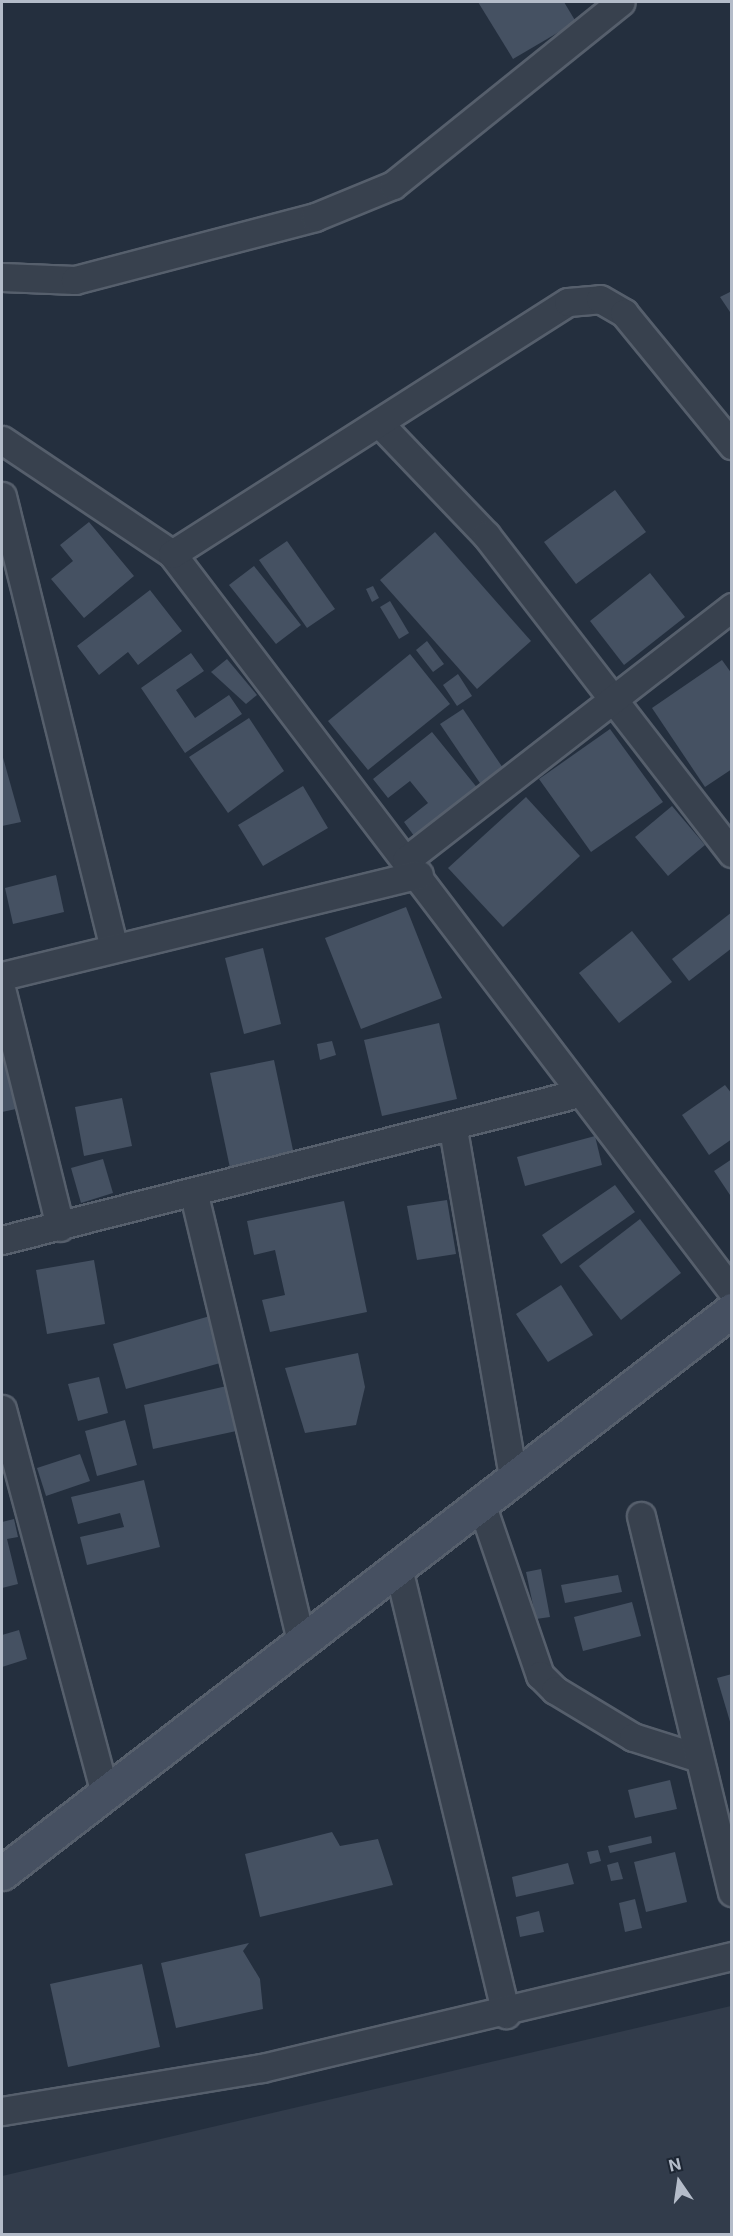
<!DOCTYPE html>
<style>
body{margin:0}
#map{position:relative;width:733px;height:2236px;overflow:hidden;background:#242f3e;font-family:Inter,sans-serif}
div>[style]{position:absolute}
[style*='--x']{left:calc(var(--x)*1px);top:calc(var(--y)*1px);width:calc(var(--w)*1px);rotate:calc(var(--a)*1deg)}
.airport>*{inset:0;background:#323c4b}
.building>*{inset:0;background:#455162}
.roads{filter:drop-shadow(2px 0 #565f6c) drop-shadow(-2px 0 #565f6c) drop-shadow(0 2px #565f6c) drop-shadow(0 -2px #565f6c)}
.minor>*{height:27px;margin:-13.5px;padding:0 13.5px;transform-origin:13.5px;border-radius:13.5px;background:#38414e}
.secondary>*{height:33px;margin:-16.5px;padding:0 16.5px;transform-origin:16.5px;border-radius:16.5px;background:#465061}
span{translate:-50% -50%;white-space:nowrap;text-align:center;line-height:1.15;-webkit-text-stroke:4.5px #1d2633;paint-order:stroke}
.frame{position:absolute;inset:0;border:3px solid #b4bcc9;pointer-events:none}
.north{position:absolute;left:649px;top:2152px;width:60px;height:60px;-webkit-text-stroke:4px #1d2633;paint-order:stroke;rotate:347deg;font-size:16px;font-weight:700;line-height:24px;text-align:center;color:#b4bcc9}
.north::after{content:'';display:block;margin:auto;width:21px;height:27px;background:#b4bcc9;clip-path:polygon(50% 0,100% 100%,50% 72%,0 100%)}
</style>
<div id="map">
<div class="airport">
<div style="clip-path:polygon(731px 2006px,731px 2234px,2px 2234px,2px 2176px)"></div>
</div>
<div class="building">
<div style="clip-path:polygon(478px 2px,564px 2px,576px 22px,513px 59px)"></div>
<div style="clip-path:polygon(732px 291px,732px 315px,720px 297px)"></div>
<div style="clip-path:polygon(615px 490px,646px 532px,576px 584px,544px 542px)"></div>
<div style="clip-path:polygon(89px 522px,134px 576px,84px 618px,51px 579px,73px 561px,60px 545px)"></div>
<div style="clip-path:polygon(435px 532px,531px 641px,477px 689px,380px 580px)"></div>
<div style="clip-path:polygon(287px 541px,335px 609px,307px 628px,259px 560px)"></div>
<div style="clip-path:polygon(254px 566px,301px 625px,276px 644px,229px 585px)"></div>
<div style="clip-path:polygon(650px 573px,685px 617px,624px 665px,590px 621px)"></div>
<div style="clip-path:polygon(373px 586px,379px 598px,372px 602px,366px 589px)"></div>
<div style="clip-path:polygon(150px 590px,182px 631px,138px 665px,128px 652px,99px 675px,77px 646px)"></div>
<div style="clip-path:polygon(390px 601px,409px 633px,399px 639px,380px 607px)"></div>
<div style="clip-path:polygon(427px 641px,444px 664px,433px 672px,416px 650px)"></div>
<div style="clip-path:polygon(191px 653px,204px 671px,176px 690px,195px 718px,229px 695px,242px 714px,185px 753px,141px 688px)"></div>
<div style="clip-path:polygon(410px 654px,450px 704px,368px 770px,328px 721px)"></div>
<div style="clip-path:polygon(227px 659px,257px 695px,246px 704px,211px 672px)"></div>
<div style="clip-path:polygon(722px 660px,732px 674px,732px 769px,705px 787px,652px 708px)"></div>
<div style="clip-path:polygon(458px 674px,472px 696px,457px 706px,443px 685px)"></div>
<div style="clip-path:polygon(463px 709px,505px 771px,482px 786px,440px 724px)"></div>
<div style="clip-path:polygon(249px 718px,284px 771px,228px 813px,189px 757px)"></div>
<div style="clip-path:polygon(610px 729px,663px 802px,591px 852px,539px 779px)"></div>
<div style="clip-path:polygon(432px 732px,479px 790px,417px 840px,404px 822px,428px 803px,410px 781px,388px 798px,373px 779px)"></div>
<div style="clip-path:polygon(2px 754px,21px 822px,2px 826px)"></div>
<div style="clip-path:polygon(303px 786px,328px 828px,263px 866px,238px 825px)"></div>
<div style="clip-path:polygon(526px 797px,580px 856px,503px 927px,448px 868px)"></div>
<div style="clip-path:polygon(672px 806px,705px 845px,668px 876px,635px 837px)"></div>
<div style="clip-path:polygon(56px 875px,64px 912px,13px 924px,5px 888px)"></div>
<div style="clip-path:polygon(406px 907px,442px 998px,361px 1029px,325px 938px)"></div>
<div style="clip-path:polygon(732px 912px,732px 948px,689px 981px,672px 959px)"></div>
<div style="clip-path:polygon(632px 931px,672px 982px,619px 1023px,579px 973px)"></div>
<div style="clip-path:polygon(263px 948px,281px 1024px,244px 1034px,225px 958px)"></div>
<div style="clip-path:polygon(439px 1023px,457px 1099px,382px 1116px,364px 1040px)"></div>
<div style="clip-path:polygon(332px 1041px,336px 1055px,320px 1060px,317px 1044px)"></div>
<div style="clip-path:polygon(2px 1055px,16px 1109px,2px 1112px)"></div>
<div style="clip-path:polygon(274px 1060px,294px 1155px,230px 1168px,210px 1073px)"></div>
<div style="clip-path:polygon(725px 1085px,732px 1094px,732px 1139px,709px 1155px,682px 1115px)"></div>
<div style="clip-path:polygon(122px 1098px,132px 1146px,84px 1156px,75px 1107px)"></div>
<div style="clip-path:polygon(595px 1136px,602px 1165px,525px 1186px,517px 1157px)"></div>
<div style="clip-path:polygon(103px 1159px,113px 1193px,81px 1203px,71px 1168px)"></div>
<div style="clip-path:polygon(732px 1159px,732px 1198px,714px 1171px)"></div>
<div style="clip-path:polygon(615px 1185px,635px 1212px,561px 1264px,542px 1235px)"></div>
<div style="clip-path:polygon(447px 1200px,456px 1254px,417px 1260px,407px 1206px)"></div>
<div style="clip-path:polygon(344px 1201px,367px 1312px,270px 1332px,262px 1300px,285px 1295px,275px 1250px,254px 1255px,247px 1221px)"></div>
<div style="clip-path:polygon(640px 1219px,681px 1273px,621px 1320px,579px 1266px)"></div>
<div style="clip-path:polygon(94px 1260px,105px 1324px,47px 1334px,36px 1270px)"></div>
<div style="clip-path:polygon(561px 1285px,593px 1335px,548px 1362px,516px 1314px)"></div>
<div style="clip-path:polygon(210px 1316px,224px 1362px,126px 1389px,113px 1344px)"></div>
<div style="clip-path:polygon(358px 1353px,365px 1387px,356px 1425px,305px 1433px,285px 1368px)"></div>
<div style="clip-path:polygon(99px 1377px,108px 1413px,78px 1421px,68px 1384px)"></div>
<div style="clip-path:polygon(231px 1385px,241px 1430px,153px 1449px,144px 1405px)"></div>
<div style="clip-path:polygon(125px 1420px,137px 1465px,97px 1476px,85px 1431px)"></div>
<div style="clip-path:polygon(80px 1454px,90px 1481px,46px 1496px,37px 1468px)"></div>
<div style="clip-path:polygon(144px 1480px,160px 1547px,87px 1565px,80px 1537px,124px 1527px,120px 1513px,78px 1524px,71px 1497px)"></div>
<div style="clip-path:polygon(14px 1519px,18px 1537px,7px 1539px,18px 1584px,2px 1588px,2px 1522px)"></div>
<div style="clip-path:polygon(541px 1569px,550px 1617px,536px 1619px,526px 1572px)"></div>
<div style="clip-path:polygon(618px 1575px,622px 1592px,565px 1603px,561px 1585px)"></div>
<div style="clip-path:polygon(632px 1602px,641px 1636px,583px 1651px,574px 1617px)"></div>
<div style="clip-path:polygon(19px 1630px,27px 1659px,2px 1667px,2px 1635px)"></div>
<div style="clip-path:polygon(732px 1674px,732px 1725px,731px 1725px,717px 1678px)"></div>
<div style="clip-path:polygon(670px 1780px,677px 1809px,635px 1818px,628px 1790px)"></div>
<div style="clip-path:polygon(332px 1832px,340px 1846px,378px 1839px,393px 1885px,260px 1917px,245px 1854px)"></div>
<div style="clip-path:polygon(651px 1836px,652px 1843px,610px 1853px,608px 1846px)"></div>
<div style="clip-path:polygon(598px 1850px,601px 1861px,590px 1864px,587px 1852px)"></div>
<div style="clip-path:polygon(675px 1852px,687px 1902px,646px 1912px,634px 1862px)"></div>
<div style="clip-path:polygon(618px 1862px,623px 1879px,611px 1881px,607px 1865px)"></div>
<div style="clip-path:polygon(568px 1863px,574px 1884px,516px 1897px,512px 1877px)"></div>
<div style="clip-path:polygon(635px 1899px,642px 1928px,625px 1932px,619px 1903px)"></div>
<div style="clip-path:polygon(539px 1911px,544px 1932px,520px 1937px,516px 1917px)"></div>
<div style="clip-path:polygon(249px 1943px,243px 1951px,260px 1979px,263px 2009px,176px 2028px,161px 1963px)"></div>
<div style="clip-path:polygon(142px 1964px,160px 2047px,68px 2067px,50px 1984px)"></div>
</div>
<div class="roads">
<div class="minor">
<div style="--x:2;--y:277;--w:73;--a:2.4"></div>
<div style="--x:75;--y:280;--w:248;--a:-14.7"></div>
<div style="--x:315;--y:217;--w:84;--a:-22.3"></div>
<div style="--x:393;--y:185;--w:292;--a:-38.8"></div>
<div style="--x:379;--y:423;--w:155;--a:46.3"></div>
<div style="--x:486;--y:535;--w:402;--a:52.3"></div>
<div style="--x:2;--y:440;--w:205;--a:33.8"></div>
<div style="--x:172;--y:554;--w:926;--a:52.77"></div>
<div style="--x:2;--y:496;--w:465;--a:76.1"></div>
<div style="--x:172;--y:554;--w:469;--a:-32.5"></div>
<div style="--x:568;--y:302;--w:32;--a:-5"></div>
<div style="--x:600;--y:299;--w:28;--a:30"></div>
<div style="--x:624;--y:313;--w:171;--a:50.7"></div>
<div style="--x:406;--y:860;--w:413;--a:-37.8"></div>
<div style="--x:2;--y:976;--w:429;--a:-13.7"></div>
<div style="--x:2;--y:992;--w:242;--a:76.1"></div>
<div style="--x:453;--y:1129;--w:357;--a:80.2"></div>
<div style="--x:194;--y:1195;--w:463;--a:76.5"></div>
<div style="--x:2;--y:1240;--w:595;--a:-14.29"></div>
<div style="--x:2;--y:1409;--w:399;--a:75"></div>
<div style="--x:482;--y:1506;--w:179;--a:71.1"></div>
<div style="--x:540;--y:1675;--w:21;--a:45"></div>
<div style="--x:555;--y:1690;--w:91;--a:31.1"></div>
<div style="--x:633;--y:1737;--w:69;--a:17.7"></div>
<div style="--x:641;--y:1516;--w:387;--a:76.4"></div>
<div style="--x:399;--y:1572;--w:455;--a:76.4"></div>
<div style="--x:2;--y:2111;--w:264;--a:-9.4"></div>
<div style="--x:262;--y:2068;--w:483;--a:-13.4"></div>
</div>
<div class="secondary">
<div style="--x:2;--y:1873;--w:922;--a:-37.64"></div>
</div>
</div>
<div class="frame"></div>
<div class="north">N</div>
</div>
